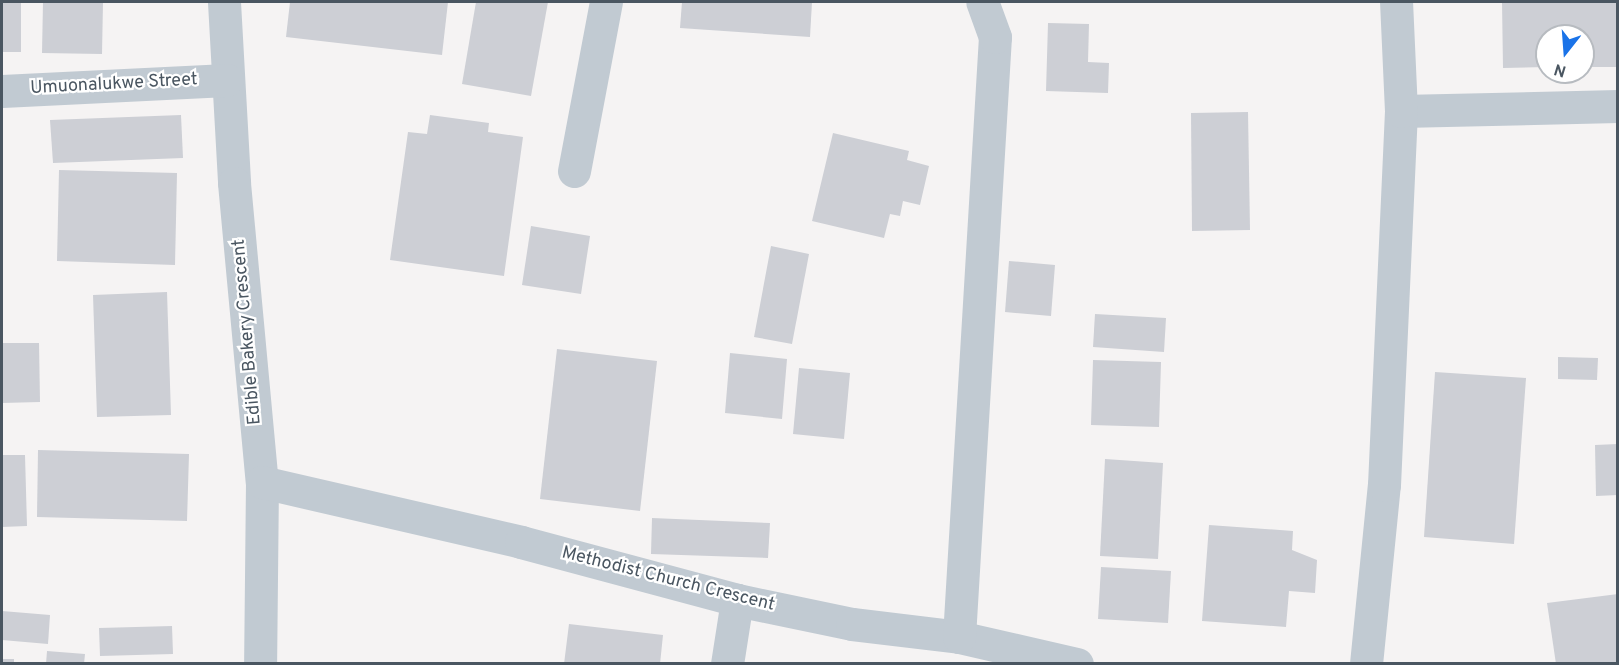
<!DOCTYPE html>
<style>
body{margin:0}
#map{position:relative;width:1619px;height:665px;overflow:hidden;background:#f5f3f3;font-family:Overpass,sans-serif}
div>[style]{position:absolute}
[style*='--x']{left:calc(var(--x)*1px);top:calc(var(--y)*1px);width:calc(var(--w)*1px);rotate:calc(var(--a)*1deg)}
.building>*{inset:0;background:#cdcfd5}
.minor>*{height:33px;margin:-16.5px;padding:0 16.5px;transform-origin:16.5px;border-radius:16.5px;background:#c1cad2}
span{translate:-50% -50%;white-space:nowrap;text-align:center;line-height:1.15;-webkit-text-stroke:4.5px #fff;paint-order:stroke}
.street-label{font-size:18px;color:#4a5661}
.frame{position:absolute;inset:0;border:3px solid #4a5661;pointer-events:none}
.north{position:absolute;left:1535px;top:24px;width:60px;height:60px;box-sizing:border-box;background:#fff;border:2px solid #b7bbc0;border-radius:50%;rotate:197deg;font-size:16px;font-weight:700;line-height:24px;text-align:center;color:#4a5661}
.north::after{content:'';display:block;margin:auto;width:21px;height:27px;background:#1a73e8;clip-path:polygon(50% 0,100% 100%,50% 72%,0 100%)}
</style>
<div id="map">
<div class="building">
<div style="clip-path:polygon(2px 2px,21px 2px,21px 52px,2px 52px)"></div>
<div style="clip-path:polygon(43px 2px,103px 2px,102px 54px,42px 53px)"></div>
<div style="clip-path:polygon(290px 2px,448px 2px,442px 55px,286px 37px)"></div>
<div style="clip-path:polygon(476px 2px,548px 2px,531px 96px,462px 84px)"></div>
<div style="clip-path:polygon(682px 2px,812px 2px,810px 37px,680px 28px)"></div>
<div style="clip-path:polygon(1502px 2px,1616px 2px,1616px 67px,1583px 67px,1583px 36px,1547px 36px,1547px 67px,1503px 68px)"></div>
<div style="clip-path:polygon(1048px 23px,1089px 24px,1088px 62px,1109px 63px,1108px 93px,1046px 91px)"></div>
<div style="clip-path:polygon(1248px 112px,1250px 230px,1192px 231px,1191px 113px)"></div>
<div style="clip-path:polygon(181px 115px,183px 158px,53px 163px,50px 120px)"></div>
<div style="clip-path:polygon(430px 115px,489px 123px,488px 132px,523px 137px,504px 276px,390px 260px,408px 132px,427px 134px)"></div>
<div style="clip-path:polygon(833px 133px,909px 151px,907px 160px,929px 166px,920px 205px,903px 201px,900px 216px,890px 214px,884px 238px,812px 221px)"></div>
<div style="clip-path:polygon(59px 170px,177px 173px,175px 265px,57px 261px)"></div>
<div style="clip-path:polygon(531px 226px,590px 236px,581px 294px,522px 285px)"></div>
<div style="clip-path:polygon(771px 246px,809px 254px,792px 344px,754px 337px)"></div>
<div style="clip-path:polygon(1009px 261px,1055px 265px,1051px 316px,1005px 312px)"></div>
<div style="clip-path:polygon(167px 292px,171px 415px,97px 417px,93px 295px)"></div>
<div style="clip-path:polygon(1095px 314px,1166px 318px,1164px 352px,1093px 347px)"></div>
<div style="clip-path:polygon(2px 343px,39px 343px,40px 402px,2px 403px)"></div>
<div style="clip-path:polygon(557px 349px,657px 361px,640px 511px,540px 499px)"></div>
<div style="clip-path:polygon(730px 353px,787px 359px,782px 419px,725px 413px)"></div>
<div style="clip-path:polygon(1558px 357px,1598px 358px,1597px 380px,1558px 379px)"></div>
<div style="clip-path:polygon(1093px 360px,1161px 362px,1159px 427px,1091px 425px)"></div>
<div style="clip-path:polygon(799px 368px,850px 373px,844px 439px,793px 434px)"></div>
<div style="clip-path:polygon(1435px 372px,1526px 378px,1514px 544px,1424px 537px)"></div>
<div style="clip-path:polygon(1618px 444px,1618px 495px,1596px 496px,1595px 445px)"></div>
<div style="clip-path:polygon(38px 450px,189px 454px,187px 521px,37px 517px)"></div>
<div style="clip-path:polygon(2px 455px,25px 455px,27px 526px,2px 527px)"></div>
<div style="clip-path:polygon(1105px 459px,1163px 463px,1158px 559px,1100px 556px)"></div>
<div style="clip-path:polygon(652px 518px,770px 523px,768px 558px,651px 554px)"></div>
<div style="clip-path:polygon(1209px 525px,1293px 531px,1292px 550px,1317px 560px,1315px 593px,1289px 591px,1286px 627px,1202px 621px)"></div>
<div style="clip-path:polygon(1101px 567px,1171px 571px,1168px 623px,1098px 619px)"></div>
<div style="clip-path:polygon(1618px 594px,1618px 664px,1556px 664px,1547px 603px)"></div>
<div style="clip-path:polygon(2px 611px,50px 615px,48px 644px,2px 640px)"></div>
<div style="clip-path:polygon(569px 624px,663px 635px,660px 664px,564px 664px)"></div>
<div style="clip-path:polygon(172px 626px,173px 654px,100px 656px,99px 628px)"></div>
<div style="clip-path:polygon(47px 651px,85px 654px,84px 664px,46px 664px)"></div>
<div style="clip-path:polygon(2px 659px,14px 659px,14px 664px,2px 664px)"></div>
</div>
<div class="minor">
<div style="--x:224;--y:2;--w:181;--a:86.8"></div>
<div style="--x:234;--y:183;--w:300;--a:84.7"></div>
<div style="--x:262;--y:482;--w:182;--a:90.6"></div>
<div style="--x:2;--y:91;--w:225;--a:-2.8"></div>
<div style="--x:1401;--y:111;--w:217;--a:-1.3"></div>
<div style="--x:574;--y:171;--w:172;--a:-79.3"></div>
<div style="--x:262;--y:482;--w:266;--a:13"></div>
<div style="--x:521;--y:542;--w:224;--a:15"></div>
<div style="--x:737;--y:600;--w:117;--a:11.8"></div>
<div style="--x:852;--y:624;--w:108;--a:6.9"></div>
<div style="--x:959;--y:637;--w:121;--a:12.9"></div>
<div style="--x:959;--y:637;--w:601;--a:-86.57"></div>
<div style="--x:995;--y:37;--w:37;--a:-110"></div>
<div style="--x:727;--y:664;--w:65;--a:-81.1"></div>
<div style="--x:1366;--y:664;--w:180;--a:-84.3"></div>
<div style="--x:1384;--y:485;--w:374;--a:-87.4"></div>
<div style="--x:1401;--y:111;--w:109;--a:-92.6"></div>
</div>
<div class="street-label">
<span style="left:114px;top:85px;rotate:-3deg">Umuonalukwe Street</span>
<span style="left:248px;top:332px;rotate:-95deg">Edible Bakery Crescent</span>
<span style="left:668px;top:580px;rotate:14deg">Methodist Church Crescent</span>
</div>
<div class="frame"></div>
<div class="north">N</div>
</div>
